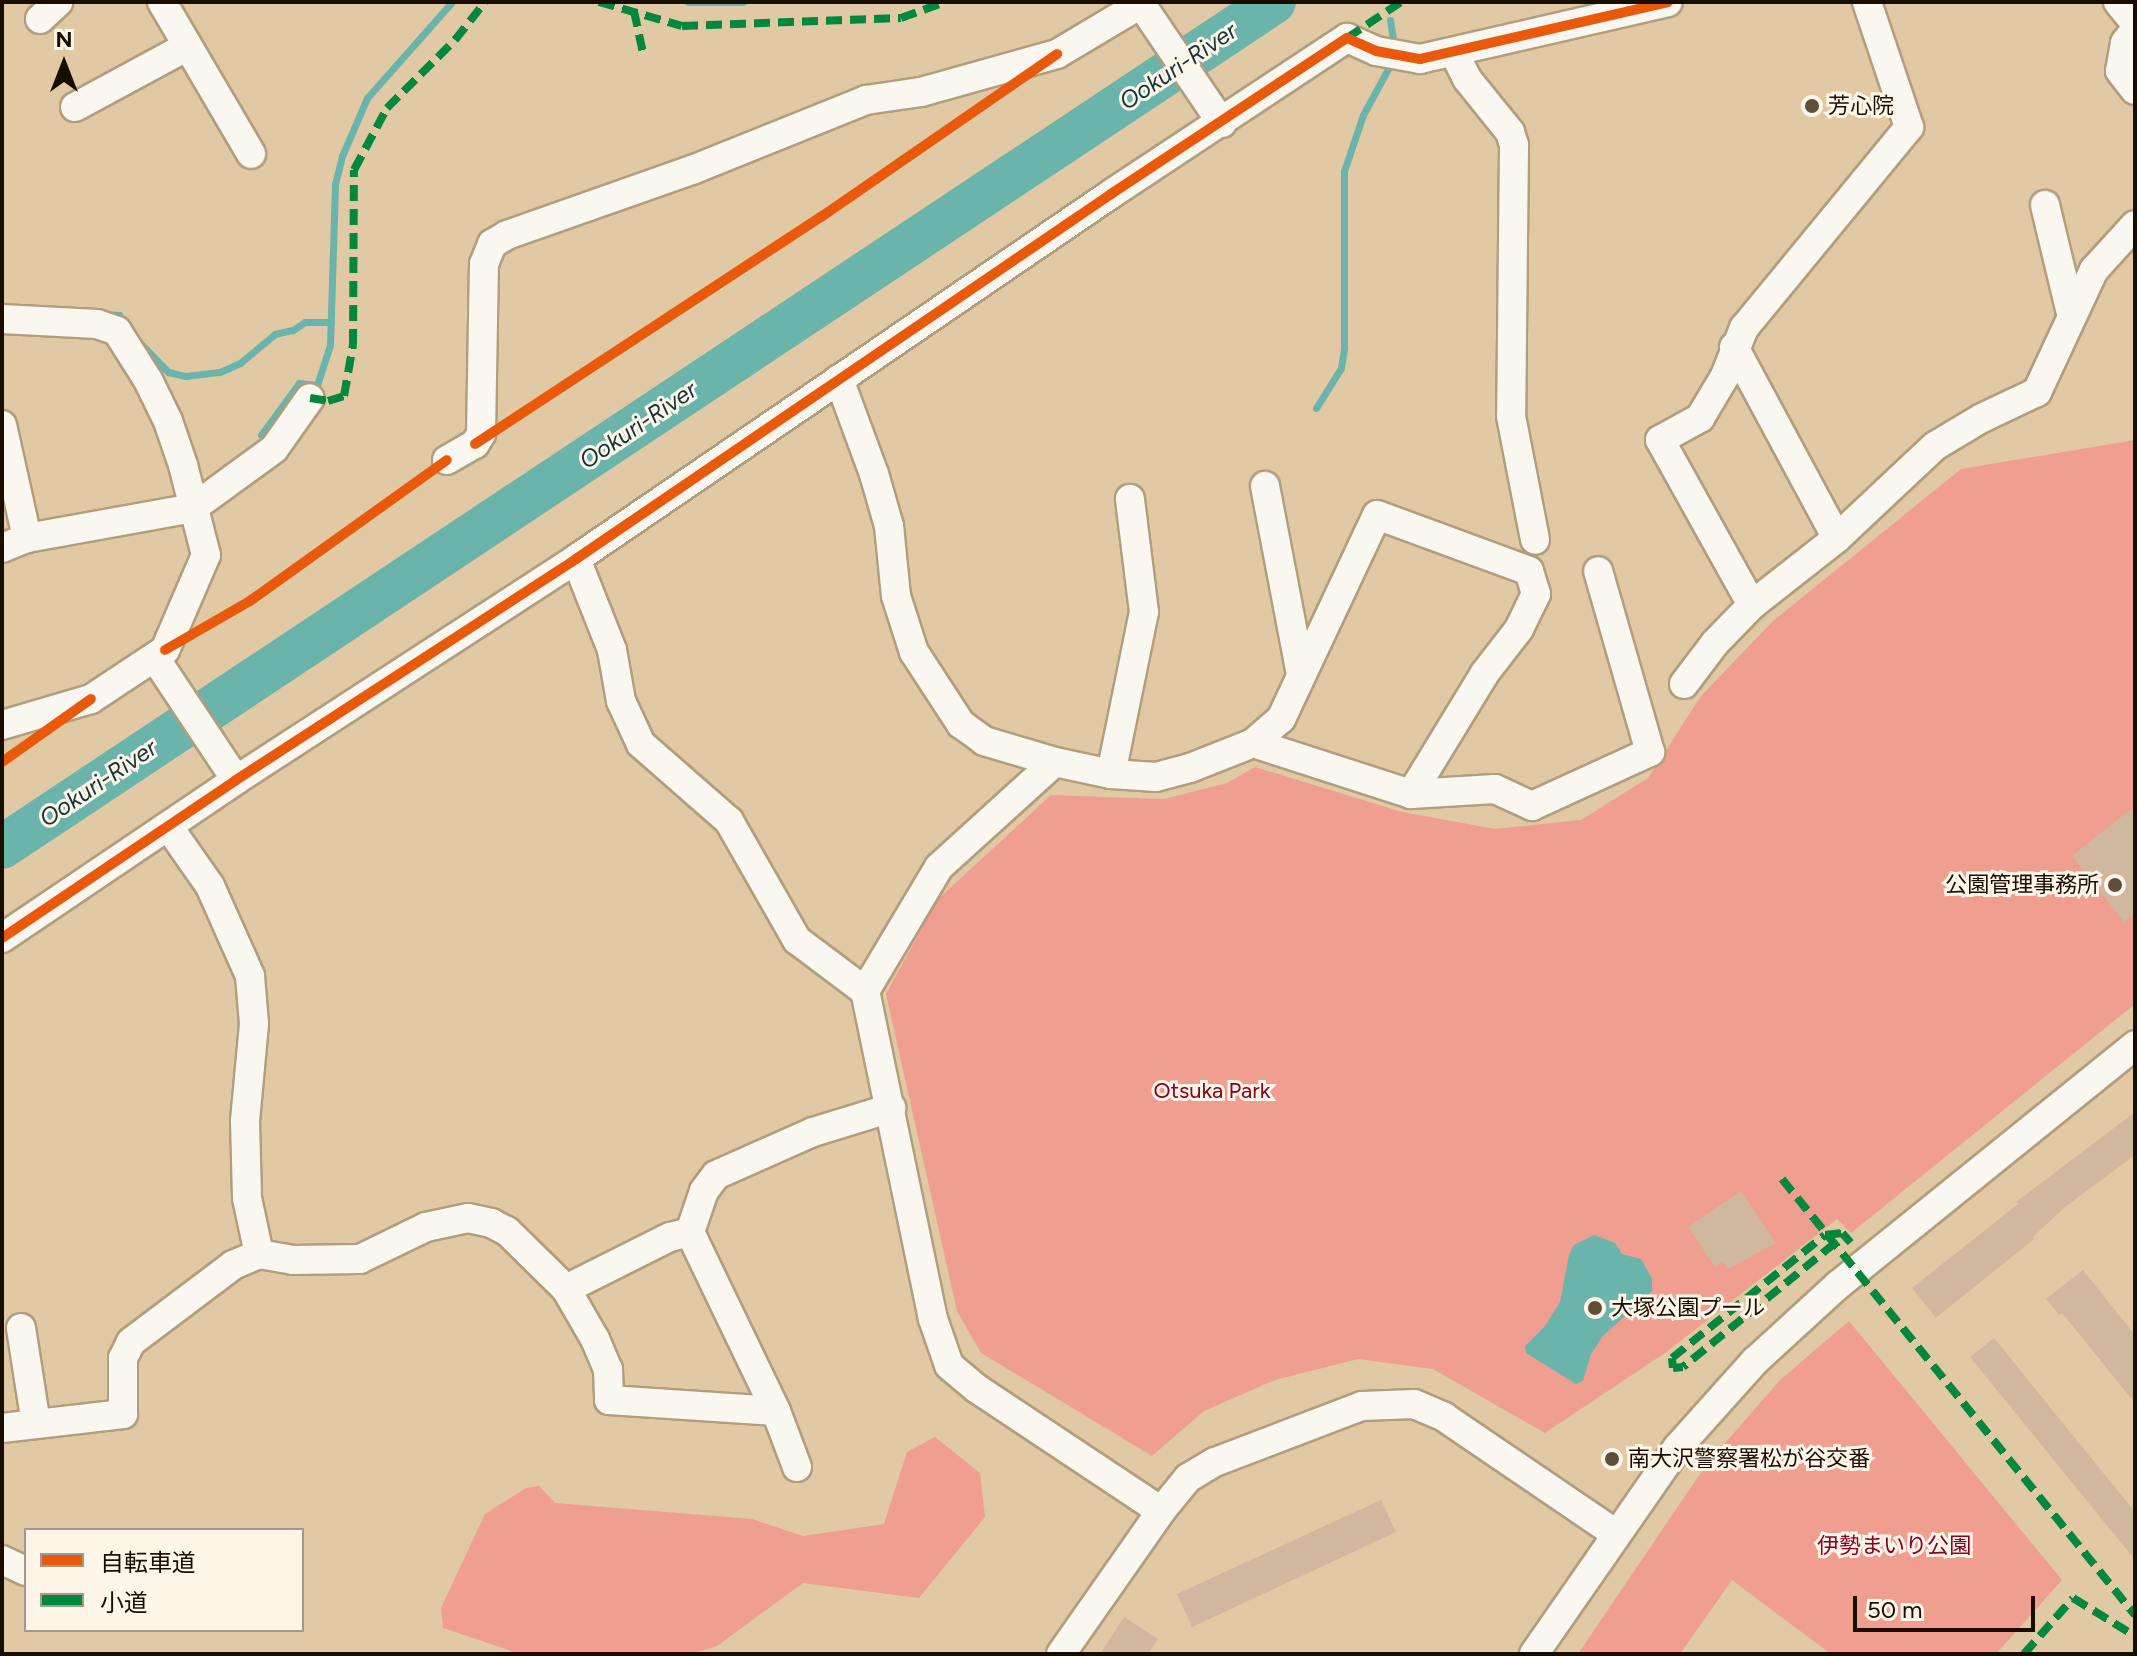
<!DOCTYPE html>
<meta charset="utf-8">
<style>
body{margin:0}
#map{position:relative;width:2137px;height:1656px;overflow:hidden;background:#e0c9a3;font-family:Figtree,"Noto Sans JP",sans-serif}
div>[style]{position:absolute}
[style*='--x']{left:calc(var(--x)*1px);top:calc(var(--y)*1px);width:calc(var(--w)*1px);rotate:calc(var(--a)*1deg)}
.green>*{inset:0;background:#f09e90}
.water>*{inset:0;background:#6ab4ac}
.stream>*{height:7px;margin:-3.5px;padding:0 3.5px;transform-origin:3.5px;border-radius:3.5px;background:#6ab4ac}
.river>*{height:44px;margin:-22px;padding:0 22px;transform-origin:22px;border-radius:22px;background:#6ab4ac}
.building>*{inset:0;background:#cfb89e}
.roads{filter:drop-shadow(2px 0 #b09e7f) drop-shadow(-2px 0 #b09e7f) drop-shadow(0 2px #b09e7f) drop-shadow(0 -2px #b09e7f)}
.minor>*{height:28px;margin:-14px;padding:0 14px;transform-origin:14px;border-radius:14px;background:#faf7f1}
.quiet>*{height:8px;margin-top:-4px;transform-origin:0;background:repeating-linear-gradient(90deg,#00873e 0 16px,transparent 0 24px)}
.cycleway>*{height:10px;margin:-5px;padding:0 5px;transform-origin:5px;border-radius:5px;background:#e8590c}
.dots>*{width:22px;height:22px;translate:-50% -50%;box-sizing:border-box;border:4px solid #fff6e9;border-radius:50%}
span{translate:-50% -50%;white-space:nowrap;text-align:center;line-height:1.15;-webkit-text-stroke:6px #fff6e9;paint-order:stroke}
.poi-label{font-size:22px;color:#190d00}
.left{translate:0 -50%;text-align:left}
.right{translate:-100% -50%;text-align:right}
.park-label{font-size:22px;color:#860021}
.water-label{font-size:24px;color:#133537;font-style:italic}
.frame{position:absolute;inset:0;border:4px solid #190d00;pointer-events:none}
.legend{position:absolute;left:24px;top:1528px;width:280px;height:104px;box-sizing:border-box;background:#fff6e9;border:2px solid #a3998c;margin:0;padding:10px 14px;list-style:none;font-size:24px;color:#190d00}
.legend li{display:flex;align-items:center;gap:16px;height:40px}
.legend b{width:40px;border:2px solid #a3998c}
.north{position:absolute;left:24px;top:24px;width:80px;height:80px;-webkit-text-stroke:6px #fff6e9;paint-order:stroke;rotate:0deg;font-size:22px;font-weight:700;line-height:32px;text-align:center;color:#190d00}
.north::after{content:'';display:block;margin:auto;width:28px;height:36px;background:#190d00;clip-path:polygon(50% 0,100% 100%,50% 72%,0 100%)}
.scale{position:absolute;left:1853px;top:1596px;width:182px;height:36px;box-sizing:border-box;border:4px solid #190d00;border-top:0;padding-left:10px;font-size:24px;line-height:28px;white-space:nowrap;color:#190d00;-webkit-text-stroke:6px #fff6e9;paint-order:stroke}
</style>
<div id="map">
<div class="green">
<div style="clip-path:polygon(2135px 440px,2135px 1004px,1851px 1233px,1837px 1219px,1665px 1353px,1545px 1433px,1433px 1369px,1358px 1359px,1275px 1380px,1204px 1411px,1152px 1456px,981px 1353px,957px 1311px,886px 994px,937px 900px,1051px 795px,1164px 799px,1227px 783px,1255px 767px,1402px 812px,1495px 829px,1581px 820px,1648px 778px,1701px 696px,1773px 621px,1961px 469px)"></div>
<div style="clip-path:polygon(1849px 1321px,2062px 1580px,1996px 1654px,1831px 1654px,1732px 1580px,1680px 1654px,1578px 1654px,1706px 1465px,1780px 1380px)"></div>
<div style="clip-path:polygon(935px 1437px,980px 1473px,985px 1517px,919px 1598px,803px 1583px,717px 1646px,691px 1654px,520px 1654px,443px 1628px,441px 1608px,485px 1514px,526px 1488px,539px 1486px,555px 1503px,752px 1519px,803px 1536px,884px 1524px,907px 1452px)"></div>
</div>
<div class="water">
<div style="clip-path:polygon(1594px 1235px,1615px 1243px,1622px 1254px,1641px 1259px,1652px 1279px,1652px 1291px,1603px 1336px,1591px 1354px,1583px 1381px,1576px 1384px,1526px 1353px,1525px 1346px,1545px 1326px,1560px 1302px,1569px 1255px,1574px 1245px)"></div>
</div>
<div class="stream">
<div style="--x:688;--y:2;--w:55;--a:0"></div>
<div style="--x:1390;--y:20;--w:19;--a:81"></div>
<div style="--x:104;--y:314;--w:15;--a:4"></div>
<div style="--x:119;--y:315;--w:12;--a:55"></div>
<div style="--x:141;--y:344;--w:39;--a:46"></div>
<div style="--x:168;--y:372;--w:18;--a:13"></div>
<div style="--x:186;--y:376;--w:34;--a:-7"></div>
<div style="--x:220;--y:372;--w:22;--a:-24"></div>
<div style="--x:240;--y:363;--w:45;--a:-39.6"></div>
<div style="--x:275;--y:334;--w:18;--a:-13"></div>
<div style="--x:293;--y:330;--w:14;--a:-34"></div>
<div style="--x:305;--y:322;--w:26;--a:0"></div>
<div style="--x:1316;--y:408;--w:47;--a:-58"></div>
<div style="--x:1341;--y:368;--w:20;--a:-81"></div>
<div style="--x:1344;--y:348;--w:177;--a:-90"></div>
<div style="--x:1344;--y:171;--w:59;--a:-71.3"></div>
<div style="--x:1363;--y:115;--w:57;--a:-61.6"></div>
<div style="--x:261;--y:435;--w:64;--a:-53.8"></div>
<div style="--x:299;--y:383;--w:18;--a:6"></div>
<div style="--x:317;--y:385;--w:42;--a:-72"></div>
<div style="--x:330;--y:345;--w:161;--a:-88.2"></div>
<div style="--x:335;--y:184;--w:29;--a:-76"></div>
<div style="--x:342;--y:156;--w:63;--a:-66.7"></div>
<div style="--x:367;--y:98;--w:128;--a:-48.5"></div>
</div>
<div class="river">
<div style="--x:2;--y:847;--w:1527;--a:-33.6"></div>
</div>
<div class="building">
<div style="clip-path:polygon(2135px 806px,2135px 913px,2124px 922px,2072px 856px)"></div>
<div style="clip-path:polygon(2135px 1112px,2135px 1155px,2065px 1207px,2033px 1237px,2034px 1239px,1936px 1318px,1912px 1288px,2018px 1204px,2016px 1202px)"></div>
<div style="clip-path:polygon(1741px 1191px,1776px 1243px,1728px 1269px,1723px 1262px,1715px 1267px,1688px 1227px)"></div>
<div style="clip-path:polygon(2083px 1270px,2135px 1335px,2135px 1403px,2062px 1313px,2059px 1315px,2046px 1299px)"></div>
<div style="clip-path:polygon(1994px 1338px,2135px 1512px,2135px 1560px,1970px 1357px)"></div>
<div style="clip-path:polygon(1381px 1500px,1396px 1532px,1192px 1627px,1177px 1594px)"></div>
<div style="clip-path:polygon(1124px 1617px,1158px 1639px,1148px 1654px,1100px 1654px)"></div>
</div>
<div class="roads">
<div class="minor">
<div style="--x:162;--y:2;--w:176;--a:59.6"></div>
<div style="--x:2118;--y:2;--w:27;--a:51"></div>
<div style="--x:40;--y:19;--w:25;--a:-43"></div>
<div style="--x:2135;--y:30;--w:16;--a:128"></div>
<div style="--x:2125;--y:43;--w:28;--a:100"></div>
<div style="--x:2120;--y:71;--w:24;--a:52"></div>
<div style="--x:1454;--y:53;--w:30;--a:63"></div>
<div style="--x:1468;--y:80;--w:67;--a:51.1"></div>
<div style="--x:1510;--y:132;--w:14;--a:73"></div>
<div style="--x:1514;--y:145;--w:271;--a:90.6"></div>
<div style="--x:1511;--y:416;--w:126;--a:79"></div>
<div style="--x:75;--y:107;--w:128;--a:-28.4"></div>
<div style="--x:2045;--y:205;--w:111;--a:76.5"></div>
<div style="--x:2;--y:319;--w:95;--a:3"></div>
<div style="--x:97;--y:324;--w:21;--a:19"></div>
<div style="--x:117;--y:331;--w:58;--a:57.7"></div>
<div style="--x:148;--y:380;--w:46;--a:64"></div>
<div style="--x:168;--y:421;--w:46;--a:71.2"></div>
<div style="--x:183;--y:465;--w:93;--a:75.7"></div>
<div style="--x:206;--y:555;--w:103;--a:113.3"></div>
<div style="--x:165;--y:650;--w:89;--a:146.5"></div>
<div style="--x:91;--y:699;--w:93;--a:163.7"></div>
<div style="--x:1734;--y:347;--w:217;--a:61.7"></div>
<div style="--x:839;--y:379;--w:101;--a:69.8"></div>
<div style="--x:874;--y:474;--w:54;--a:73.9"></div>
<div style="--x:889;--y:526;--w:70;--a:84.3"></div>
<div style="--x:896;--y:596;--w:59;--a:72.2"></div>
<div style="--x:914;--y:652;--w:86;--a:56.9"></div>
<div style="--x:961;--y:724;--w:29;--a:36"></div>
<div style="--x:984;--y:741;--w:74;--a:16.5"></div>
<div style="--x:2;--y:425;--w:116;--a:77.5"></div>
<div style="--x:447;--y:460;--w:32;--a:-30"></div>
<div style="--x:475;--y:444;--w:12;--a:-59"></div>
<div style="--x:481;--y:434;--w:170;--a:-89"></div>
<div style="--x:484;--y:264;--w:22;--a:-68"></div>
<div style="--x:492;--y:244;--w:17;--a:-31"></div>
<div style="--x:507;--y:235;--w:196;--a:-19.4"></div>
<div style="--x:692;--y:170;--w:188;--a:-21.9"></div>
<div style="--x:866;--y:100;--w:56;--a:-8.3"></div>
<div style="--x:921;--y:92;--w:141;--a:-15.6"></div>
<div style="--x:1057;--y:54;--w:98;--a:-30.8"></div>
<div style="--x:1141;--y:4;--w:144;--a:55.8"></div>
<div style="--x:1265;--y:486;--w:192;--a:79.2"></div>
<div style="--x:2;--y:548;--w:27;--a:-22"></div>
<div style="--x:27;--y:538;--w:169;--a:-10.2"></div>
<div style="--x:193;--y:508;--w:100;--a:-36.1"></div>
<div style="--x:274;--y:449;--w:62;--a:-54.8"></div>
<div style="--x:576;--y:559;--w:98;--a:68.4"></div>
<div style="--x:612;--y:650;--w:52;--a:80"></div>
<div style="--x:621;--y:701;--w:47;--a:65.1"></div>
<div style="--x:641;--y:744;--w:117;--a:41.2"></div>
<div style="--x:729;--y:821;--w:137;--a:60.3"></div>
<div style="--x:797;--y:940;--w:85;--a:36.9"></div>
<div style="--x:1752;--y:605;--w:189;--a:-119.1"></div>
<div style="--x:1660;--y:440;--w:46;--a:-28.8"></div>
<div style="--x:1700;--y:418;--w:49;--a:-59.2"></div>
<div style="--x:1725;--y:376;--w:52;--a:-68.4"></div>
<div style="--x:1744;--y:328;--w:260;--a:-50.6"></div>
<div style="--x:1909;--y:127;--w:132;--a:-108.6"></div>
<div style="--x:155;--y:658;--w:146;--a:56.4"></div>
<div style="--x:1684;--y:684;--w:51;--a:-52.9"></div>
<div style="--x:1715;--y:643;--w:53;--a:-45.8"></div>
<div style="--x:1752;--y:605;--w:108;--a:-38.2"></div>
<div style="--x:1837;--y:538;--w:134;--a:-43.2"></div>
<div style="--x:1935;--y:446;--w:55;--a:-30.8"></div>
<div style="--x:1982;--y:418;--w:61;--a:-25.3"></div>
<div style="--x:2037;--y:392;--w:135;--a:-65"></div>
<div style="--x:2094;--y:270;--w:61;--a:-47.7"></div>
<div style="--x:1253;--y:743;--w:166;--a:17.9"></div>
<div style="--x:1411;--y:794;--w:84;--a:-3.4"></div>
<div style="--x:1495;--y:789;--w:41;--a:24.7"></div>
<div style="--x:1532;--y:806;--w:130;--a:-24.6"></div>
<div style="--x:1650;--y:752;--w:188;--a:-106"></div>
<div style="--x:1111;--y:774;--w:165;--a:-78.5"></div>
<div style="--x:1144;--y:612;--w:114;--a:-97.1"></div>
<div style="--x:168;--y:826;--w:73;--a:55"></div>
<div style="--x:210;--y:886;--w:98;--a:66"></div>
<div style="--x:250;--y:976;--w:48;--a:85.2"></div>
<div style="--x:254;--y:1024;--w:97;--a:95.3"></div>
<div style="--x:245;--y:1121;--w:77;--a:88.5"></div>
<div style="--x:247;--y:1198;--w:57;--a:77.9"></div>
<div style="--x:2;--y:938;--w:282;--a:-34"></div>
<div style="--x:236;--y:780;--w:406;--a:-33"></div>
<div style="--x:576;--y:559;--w:648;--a:-34.3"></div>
<div style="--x:1111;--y:194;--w:283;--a:-33.5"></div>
<div style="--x:1347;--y:38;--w:32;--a:24"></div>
<div style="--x:1376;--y:51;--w:45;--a:10.3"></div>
<div style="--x:1420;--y:59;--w:254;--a:-12.9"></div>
<div style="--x:566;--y:1289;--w:116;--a:-26.6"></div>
<div style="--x:670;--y:1237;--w:21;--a:-14"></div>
<div style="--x:21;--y:1328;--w:97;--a:81.1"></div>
<div style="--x:2;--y:1428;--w:122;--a:-6.6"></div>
<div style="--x:123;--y:1414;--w:56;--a:-90"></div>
<div style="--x:123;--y:1358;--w:18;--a:-63"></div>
<div style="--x:131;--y:1342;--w:128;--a:-37"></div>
<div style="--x:233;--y:1265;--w:28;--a:-23"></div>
<div style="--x:259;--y:1254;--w:35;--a:10"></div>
<div style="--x:293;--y:1260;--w:67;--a:-0.9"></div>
<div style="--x:360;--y:1259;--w:73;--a:-25.9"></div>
<div style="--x:426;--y:1227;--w:43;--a:-12.1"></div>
<div style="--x:468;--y:1218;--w:24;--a:12"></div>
<div style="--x:491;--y:1223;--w:18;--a:27"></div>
<div style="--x:507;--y:1231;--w:83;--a:44.5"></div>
<div style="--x:566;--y:1289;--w:58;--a:59.9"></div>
<div style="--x:595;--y:1339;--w:33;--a:67"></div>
<div style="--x:608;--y:1369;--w:31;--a:88"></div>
<div style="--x:609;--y:1400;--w:167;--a:3.8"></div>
<div style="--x:797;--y:1467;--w:60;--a:-110.6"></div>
<div style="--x:776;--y:1411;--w:199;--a:-115.7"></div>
<div style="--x:690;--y:1232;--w:43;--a:-71.1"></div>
<div style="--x:704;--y:1191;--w:20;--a:-53"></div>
<div style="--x:716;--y:1175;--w:106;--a:-23.9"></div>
<div style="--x:813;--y:1132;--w:82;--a:-17.1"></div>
<div style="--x:1161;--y:1511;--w:222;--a:-146.4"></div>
<div style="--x:976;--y:1388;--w:35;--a:-140"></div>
<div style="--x:949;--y:1365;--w:49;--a:-109.2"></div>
<div style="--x:933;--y:1319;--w:335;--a:-101.7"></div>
<div style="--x:865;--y:991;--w:144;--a:-59.2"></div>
<div style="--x:939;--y:867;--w:156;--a:-42.2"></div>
<div style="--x:1055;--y:762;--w:57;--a:12.1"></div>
<div style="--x:1111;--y:774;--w:45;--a:3.8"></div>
<div style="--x:1156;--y:777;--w:35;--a:-15"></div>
<div style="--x:1190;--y:768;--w:68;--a:-21.6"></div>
<div style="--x:1253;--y:743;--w:37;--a:-41"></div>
<div style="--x:1281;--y:719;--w:225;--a:-64.8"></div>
<div style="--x:1377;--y:515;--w:162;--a:20.2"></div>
<div style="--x:1529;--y:571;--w:24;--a:73"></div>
<div style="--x:1536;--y:594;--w:39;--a:116"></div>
<div style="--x:1519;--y:629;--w:56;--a:127.7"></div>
<div style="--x:1485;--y:673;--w:142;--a:121.4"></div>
<div style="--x:2;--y:1560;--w:26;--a:25"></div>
<div style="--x:1061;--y:1654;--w:174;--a:-55"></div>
<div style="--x:1161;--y:1511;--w:43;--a:-50.7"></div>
<div style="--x:1188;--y:1478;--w:31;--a:-31"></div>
<div style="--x:1215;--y:1462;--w:157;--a:-20.9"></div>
<div style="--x:1362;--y:1406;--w:52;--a:-2.2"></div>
<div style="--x:1414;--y:1404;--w:33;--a:23"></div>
<div style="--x:1444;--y:1417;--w:207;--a:34.2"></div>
<div style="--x:1534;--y:1654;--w:252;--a:-55.2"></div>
<div style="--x:1678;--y:1447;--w:115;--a:-48.2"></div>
<div style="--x:1755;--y:1361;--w:113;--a:-42.5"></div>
<div style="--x:1838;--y:1285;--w:382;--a:-38.9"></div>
</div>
</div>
<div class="quiet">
<div style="--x:599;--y:2;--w:86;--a:16.1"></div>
<div style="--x:682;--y:26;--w:219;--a:-2.1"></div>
<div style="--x:901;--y:18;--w:47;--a:-20"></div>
<div style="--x:634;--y:11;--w:43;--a:77.9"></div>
<div style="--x:1347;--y:38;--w:65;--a:-33.7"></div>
<div style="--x:310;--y:398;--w:18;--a:9"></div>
<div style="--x:328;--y:401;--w:17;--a:-17"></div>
<div style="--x:344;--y:396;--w:52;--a:-80"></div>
<div style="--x:353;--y:345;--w:175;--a:-89.7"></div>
<div style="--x:354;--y:170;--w:70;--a:-62"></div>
<div style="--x:387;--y:108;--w:96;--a:-45"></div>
<div style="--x:455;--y:40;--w:48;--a:-51.7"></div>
<div style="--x:1782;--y:1179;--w:561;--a:51.01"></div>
<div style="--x:1835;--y:1243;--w:196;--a:140.8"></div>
<div style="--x:1683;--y:1367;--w:10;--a:174"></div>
<div style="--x:1673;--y:1368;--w:10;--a:-96"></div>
<div style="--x:1672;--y:1358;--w:196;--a:-38.8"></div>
<div style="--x:1825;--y:1235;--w:17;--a:-7"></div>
<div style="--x:1842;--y:1233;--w:13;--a:48"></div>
<div style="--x:2024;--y:1654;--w:74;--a:-48.8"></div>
<div style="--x:2073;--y:1598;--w:73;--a:31.5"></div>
</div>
<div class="cycleway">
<div style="--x:475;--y:444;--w:414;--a:-33.3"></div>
<div style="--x:821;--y:217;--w:287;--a:-34.6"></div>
<div style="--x:165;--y:650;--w:98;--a:-30"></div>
<div style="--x:250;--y:601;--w:242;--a:-35.6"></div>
<div style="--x:2;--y:762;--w:109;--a:-35.3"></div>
<div style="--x:2;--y:938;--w:282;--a:-34"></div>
<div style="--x:236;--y:780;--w:406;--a:-33"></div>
<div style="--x:576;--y:559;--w:648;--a:-34.3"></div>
<div style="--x:1111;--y:194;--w:283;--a:-33.5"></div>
<div style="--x:1347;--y:38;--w:32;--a:24"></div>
<div style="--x:1376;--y:51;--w:45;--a:10.3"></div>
<div style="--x:1420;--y:59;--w:254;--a:-12.9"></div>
</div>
<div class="dots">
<div style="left:1812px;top:106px;background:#5f4f39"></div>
<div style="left:2115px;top:885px;background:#5f4f39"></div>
<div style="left:1595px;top:1308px;background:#5f4f39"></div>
<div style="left:1612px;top:1459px;background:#5f4f39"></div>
</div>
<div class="poi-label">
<span class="left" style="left:1828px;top:106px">芳心院</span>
<span class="right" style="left:2099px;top:885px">公園管理事務所</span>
<span class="left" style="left:1611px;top:1308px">大塚公園プール</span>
<span class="left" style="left:1628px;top:1459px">南大沢警察署松が谷交番</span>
</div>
<div class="park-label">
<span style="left:1212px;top:1091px">Otsuka Park</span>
<span style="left:1894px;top:1546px">伊勢まいり公園</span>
</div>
<div class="water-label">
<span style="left:1178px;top:66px;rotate:-34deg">Ookuri-River</span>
<span style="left:638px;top:425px;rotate:-34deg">Ookuri-River</span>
<span style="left:98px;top:783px;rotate:-34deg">Ookuri-River</span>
</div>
<div class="frame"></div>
<ul class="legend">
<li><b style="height:10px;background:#e8590c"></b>自転車道</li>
<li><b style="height:10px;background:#00873e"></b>小道</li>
</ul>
<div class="north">N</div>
<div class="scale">50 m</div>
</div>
